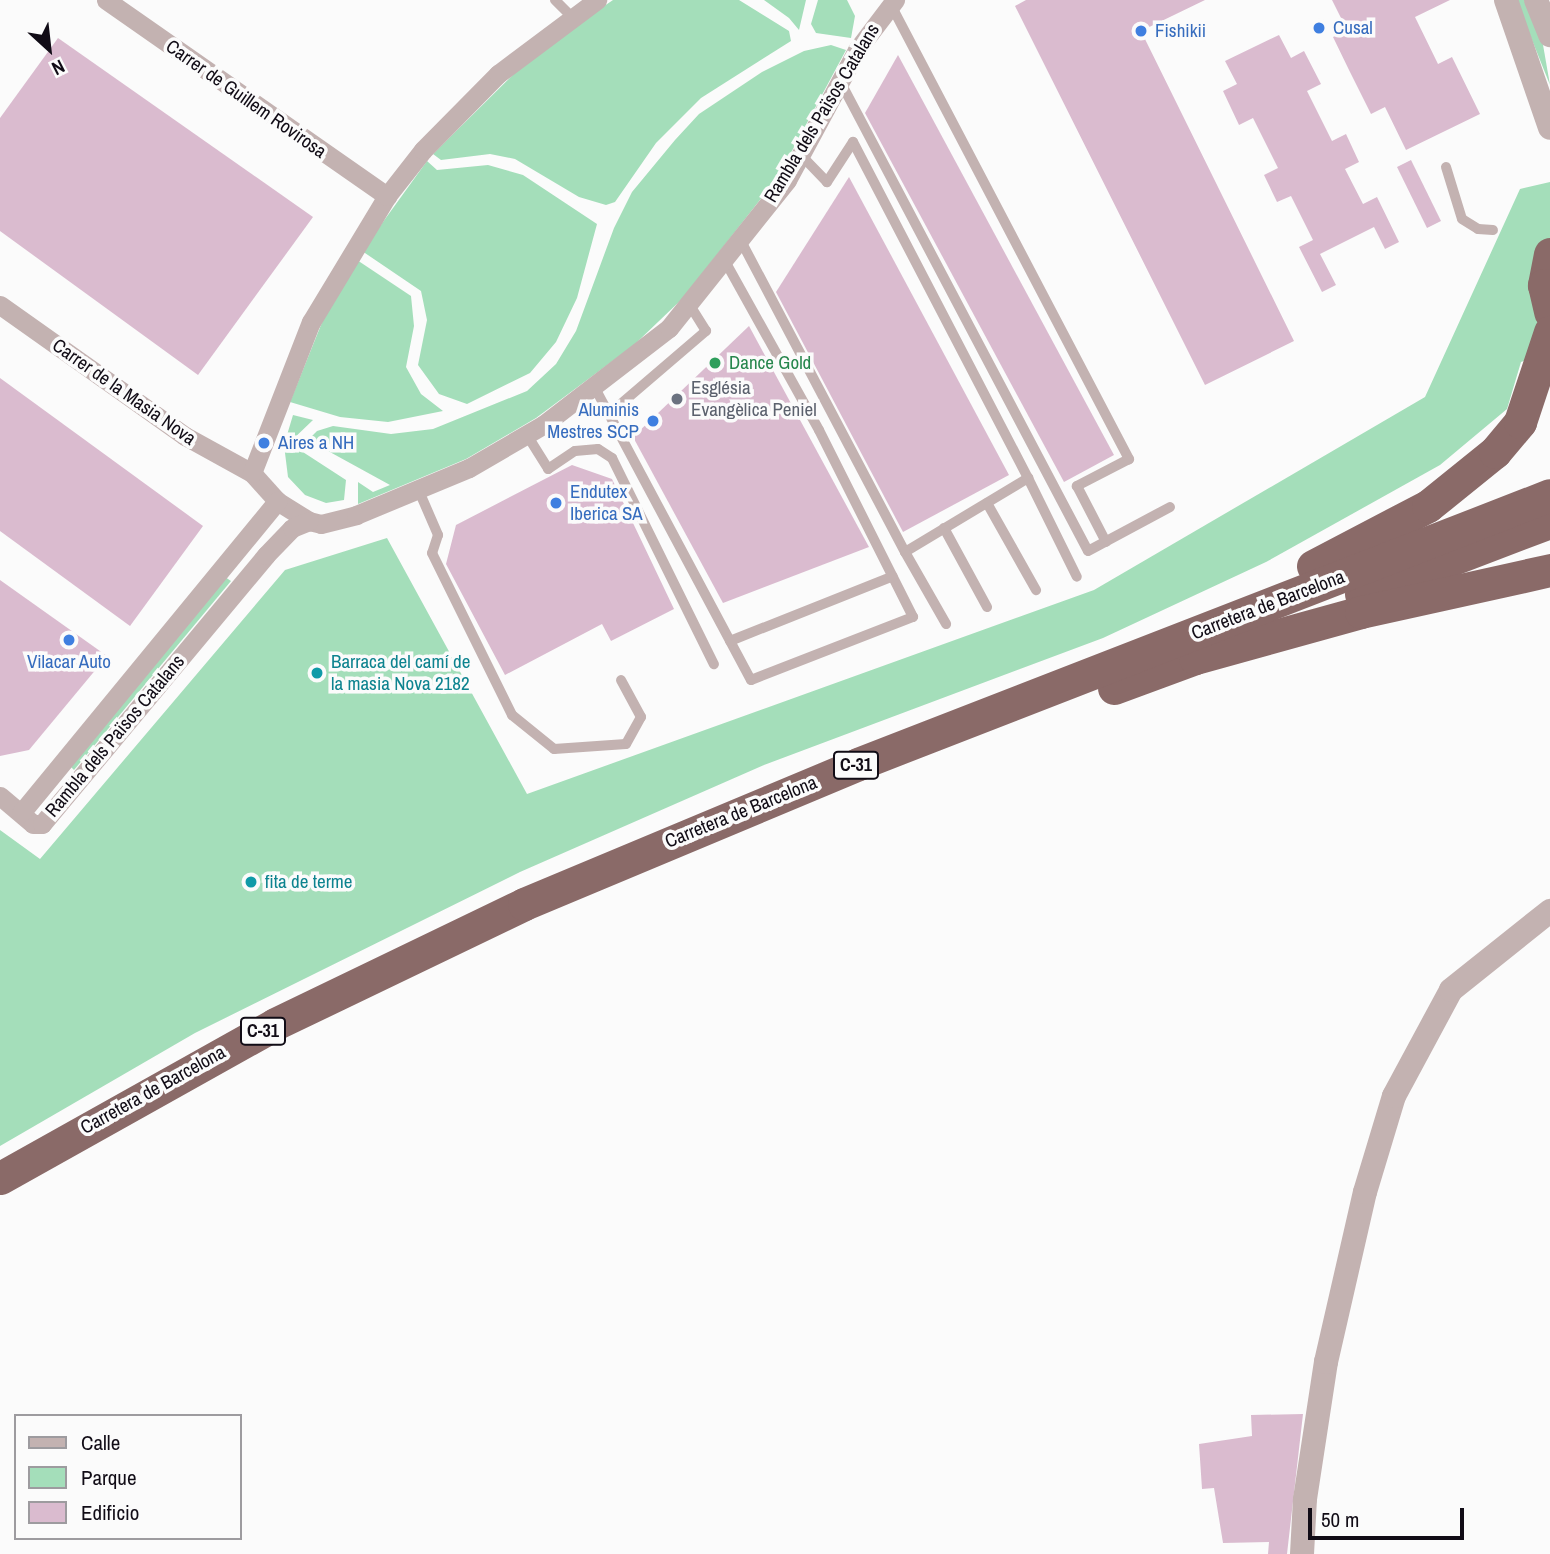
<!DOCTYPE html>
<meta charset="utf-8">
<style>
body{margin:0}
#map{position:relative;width:1550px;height:1554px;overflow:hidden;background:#fbfbfb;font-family:"Archivo Narrow",sans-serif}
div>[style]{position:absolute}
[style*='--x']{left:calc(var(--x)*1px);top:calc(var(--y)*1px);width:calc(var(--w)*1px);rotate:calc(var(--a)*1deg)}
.green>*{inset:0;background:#a4deba}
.building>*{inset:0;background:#dabbcf}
.service>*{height:10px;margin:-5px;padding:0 5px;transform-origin:5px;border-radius:5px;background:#c3b2b1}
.minor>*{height:19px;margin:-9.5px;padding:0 9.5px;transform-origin:9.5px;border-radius:9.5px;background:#c3b2b1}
.tertiary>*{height:24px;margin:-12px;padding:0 12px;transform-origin:12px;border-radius:12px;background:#c3b2b1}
.trunk>*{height:33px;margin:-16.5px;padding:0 16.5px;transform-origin:16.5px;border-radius:16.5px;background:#8a6a68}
.dots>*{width:19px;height:19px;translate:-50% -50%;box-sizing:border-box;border:4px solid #fbfbfb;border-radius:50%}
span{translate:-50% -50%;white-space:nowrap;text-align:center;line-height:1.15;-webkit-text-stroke:7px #fbfbfb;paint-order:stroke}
.shield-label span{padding:2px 5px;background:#fbfbfb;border:2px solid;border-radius:5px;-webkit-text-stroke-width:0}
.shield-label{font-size:18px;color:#110c16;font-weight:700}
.shop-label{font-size:19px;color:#366cbe}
.left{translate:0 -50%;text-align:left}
.right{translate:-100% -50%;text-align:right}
.street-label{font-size:19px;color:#110c16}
.leisure-label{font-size:19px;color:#27864d}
.worship-label{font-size:19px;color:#5b616d}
.culture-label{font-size:19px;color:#0d838f}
.legend{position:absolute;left:14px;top:1414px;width:228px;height:126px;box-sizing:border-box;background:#fbfbfb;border:2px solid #9d9b9f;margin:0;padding:9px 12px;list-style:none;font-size:21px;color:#110c16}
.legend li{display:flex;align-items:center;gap:14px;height:35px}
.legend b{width:35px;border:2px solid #9d9b9f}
.north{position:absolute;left:14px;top:14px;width:70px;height:70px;-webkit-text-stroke:5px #fbfbfb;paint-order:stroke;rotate:153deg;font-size:19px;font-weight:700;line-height:28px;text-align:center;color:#110c16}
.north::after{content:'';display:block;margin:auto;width:24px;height:32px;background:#110c16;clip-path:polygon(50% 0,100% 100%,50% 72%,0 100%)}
.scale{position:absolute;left:1308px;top:1508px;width:156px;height:32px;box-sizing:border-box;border:4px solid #110c16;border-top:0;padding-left:9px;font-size:21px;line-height:24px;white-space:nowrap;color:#110c16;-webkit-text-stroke:5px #fbfbfb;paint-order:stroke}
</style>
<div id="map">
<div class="green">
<div style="clip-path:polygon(613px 0,739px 0,789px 31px,791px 41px,701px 98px,656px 143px,615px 202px,606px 205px,579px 197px,515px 159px,490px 154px,441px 160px,433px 154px,534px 54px)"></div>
<div style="clip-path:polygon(764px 0,806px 0,799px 30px,789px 18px)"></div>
<div style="clip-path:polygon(818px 0,847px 0,855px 16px,851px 38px,816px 33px,811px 24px)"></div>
<div style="clip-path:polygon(1516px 0,1524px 0,1542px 39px,1550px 85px)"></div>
<div style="clip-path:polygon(831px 45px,846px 50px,778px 177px,683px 298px,634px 345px,536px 418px,466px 459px,358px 504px,358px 482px,373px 492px,390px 485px,308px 440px,317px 431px,333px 426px,391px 434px,433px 429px,527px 391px,556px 364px,576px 331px,614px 228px,632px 192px,675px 140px,699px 114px,762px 72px,804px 51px)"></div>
<div style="clip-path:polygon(427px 161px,437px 170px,488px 165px,523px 175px,597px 224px,577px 298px,556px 342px,530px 373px,467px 404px,439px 394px,418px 365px,427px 320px,421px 291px,362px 251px)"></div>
<div style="clip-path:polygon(1550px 182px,1550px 352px,1521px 362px,1507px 409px,1440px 465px,1266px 562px,1103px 638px,764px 765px,520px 872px,195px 1033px,0 1146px,0 830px,40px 859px,285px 570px,387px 538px,527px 794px,1094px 590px,1425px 397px,1520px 189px)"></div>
<div style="clip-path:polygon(357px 260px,411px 296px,414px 326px,406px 367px,421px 394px,443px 411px,388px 422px,340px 417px,290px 402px,323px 320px)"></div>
<div style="clip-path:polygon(293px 415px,313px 420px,289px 443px,346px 480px,344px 500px,326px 503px,305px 495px,288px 477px,284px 445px)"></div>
<div style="clip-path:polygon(225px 577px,231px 581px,74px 770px,70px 766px)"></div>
</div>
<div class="building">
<div style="clip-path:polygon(1026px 0,1205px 0,1141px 31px,1294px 341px,1205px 385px,1015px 6px)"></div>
<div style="clip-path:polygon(1332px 0,1450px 0,1415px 17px,1438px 64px,1452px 57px,1480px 114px,1406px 150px,1385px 107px,1371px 114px,1349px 70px,1333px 37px,1347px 30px)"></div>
<div style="clip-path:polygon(1279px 35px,1291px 58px,1304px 51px,1321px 84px,1307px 91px,1332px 141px,1346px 134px,1359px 162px,1345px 169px,1363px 204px,1377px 197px,1399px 242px,1385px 249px,1374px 227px,1320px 254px,1336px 285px,1322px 292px,1299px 247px,1313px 240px,1291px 196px,1277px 202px,1264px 175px,1278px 168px,1253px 118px,1239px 125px,1223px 91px,1237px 84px,1225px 61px)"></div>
<div style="clip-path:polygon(58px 38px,313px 217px,198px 375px,0 231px,0 118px)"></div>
<div style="clip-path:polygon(898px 55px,1114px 455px,1064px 482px,865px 113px)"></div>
<div style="clip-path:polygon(1411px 160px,1441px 221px,1427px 228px,1397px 167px)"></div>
<div style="clip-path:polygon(849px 177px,1009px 475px,903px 532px,776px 292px)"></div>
<div style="clip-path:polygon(749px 326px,869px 547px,723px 603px,633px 437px)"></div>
<div style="clip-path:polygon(0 378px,203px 526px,130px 626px,0 531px)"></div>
<div style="clip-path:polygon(572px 465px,612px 479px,674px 609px,611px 641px,602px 624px,505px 675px,446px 564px,456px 525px)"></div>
<div style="clip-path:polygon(0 580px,107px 656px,29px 750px,0 756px)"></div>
<div style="clip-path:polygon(1303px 1414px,1287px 1554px,1268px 1554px,1269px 1542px,1223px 1543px,1214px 1488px,1202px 1489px,1199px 1444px,1252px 1436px,1251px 1415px)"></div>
</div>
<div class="service">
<div style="--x:555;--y:0;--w:23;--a:45"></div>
<div style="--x:891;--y:5;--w:513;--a:62.34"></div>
<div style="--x:1129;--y:459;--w:59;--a:152.6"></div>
<div style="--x:1077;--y:486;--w:63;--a:62.6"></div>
<div style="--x:840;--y:81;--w:531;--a:62.18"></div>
<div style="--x:1088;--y:551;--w:93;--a:-28.2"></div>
<div style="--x:1446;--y:167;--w:54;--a:72.9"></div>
<div style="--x:1462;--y:219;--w:19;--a:32"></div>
<div style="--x:1478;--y:229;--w:15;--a:4"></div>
<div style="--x:741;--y:241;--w:352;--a:62.2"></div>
<div style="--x:905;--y:552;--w:144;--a:-31"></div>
<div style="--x:1028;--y:478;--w:379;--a:-117.5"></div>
<div style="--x:853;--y:142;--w:48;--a:123"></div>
<div style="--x:827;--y:182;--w:37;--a:-134"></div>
<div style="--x:595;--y:388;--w:331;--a:61.9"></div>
<div style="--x:751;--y:680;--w:174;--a:-21.3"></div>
<div style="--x:913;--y:617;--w:209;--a:-116.7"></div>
<div style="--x:819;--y:430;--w:193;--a:-119.1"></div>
<div style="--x:609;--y:414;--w:128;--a:-40.6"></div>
<div style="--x:706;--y:331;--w:32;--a:-122"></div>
<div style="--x:527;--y:435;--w:40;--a:58"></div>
<div style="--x:548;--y:469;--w:32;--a:-34"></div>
<div style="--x:575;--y:451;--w:23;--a:-5"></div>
<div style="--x:598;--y:449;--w:17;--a:33"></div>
<div style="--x:612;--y:458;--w:230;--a:63.7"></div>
<div style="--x:1028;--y:478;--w:110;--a:63.7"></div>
<div style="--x:419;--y:491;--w:48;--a:66.6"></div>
<div style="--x:438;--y:535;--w:19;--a:108"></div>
<div style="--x:432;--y:553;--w:181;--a:63.7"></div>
<div style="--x:512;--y:715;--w:54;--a:39"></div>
<div style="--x:554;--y:749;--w:72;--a:-4"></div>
<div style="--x:626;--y:744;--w:31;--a:-61"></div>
<div style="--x:641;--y:717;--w:42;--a:-118.4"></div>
<div style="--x:987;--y:503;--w:100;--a:60.6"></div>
<div style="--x:944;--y:528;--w:90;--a:61.4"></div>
<div style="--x:905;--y:552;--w:83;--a:60.3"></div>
<div style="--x:730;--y:641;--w:175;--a:-21.7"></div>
</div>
<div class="minor">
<div style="--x:106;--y:0;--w:343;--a:34.9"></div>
<div style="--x:0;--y:305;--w:227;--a:35.3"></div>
<div style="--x:185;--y:436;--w:77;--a:28.9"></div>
<div style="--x:252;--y:473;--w:38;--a:48"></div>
<div style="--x:277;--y:501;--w:38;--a:32"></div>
<div style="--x:309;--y:521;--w:12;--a:14"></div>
<div style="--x:321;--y:524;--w:36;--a:-14"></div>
<div style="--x:356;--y:515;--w:122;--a:-22.6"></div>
<div style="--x:469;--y:468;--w:86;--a:-30.2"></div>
<div style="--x:543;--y:425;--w:159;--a:-37.6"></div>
<div style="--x:669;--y:328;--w:189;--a:-51.4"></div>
<div style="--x:787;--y:180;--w:148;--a:-61.7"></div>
<div style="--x:857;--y:50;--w:63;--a:-52.8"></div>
<div style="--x:252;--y:473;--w:162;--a:-68.7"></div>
<div style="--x:311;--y:322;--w:147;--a:-58.9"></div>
<div style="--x:387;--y:196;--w:58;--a:-52"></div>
<div style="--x:423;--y:150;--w:107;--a:-45.4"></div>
<div style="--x:498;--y:74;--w:124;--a:-36.8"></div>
<div style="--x:0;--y:796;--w:43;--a:40.3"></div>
<div style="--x:33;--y:824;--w:9;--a:0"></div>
<div style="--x:42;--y:824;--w:350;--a:-50.2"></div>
<div style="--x:266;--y:555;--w:37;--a:-46"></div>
<div style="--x:292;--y:528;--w:18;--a:-22"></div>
<div style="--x:21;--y:813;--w:404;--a:-50.6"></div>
</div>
<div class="tertiary">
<div style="--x:1506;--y:0;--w:135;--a:71"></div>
<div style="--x:1536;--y:0;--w:38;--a:68"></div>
<div style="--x:1302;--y:1554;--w:55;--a:-86.9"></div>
<div style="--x:1305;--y:1499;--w:139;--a:-81.3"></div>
<div style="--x:1326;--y:1362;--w:174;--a:-77.1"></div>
<div style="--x:1365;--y:1192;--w:100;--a:-73.2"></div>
<div style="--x:1394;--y:1096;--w:120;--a:-61.7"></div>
<div style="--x:1451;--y:990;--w:127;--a:-38.6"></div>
</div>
<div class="trunk">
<div style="--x:1550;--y:254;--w:32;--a:101"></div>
<div style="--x:1544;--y:285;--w:28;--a:77"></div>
<div style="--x:1313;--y:566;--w:130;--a:-27.6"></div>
<div style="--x:1428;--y:506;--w:86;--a:-38.9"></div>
<div style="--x:1495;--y:452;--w:39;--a:-50"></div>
<div style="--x:1520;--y:422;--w:95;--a:-71.6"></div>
<div style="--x:1361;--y:594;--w:202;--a:-20.9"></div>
<div style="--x:1114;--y:688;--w:86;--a:-20.3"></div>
<div style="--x:1195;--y:658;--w:172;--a:-15.5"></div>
<div style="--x:1361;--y:612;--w:194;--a:-12.5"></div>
<div style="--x:0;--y:1178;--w:315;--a:-29.2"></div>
<div style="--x:275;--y:1024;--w:276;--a:-25.7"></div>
<div style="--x:524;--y:904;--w:362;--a:-22.7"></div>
<div style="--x:858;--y:764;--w:742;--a:-21.24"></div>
</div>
<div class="dots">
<div style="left:1319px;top:28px;background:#3f7fe0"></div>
<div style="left:1141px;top:31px;background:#3f7fe0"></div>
<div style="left:715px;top:363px;background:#2e9e5b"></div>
<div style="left:677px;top:399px;background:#6b7280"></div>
<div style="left:653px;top:421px;background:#3f7fe0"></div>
<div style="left:264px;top:443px;background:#3f7fe0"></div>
<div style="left:556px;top:503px;background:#3f7fe0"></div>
<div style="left:69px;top:640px;background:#3f7fe0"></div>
<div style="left:317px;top:673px;background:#0f9aa8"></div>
<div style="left:251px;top:882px;background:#0f9aa8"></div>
</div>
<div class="shield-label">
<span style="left:856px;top:765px">C-31</span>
<span style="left:263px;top:1031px">C-31</span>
</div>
<div class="shop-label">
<span class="left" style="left:1333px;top:28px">Cusal</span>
<span class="left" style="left:1155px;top:31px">Fishikii</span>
<span class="right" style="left:639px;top:421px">Aluminis<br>Mestres SCP</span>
<span class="left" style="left:278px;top:443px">Aires a NH</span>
<span class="left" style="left:570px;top:503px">Endutex<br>Iberica SA</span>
<span style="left:69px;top:662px">Vilacar Auto</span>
</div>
<div class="street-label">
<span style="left:246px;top:99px;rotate:35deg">Carrer de Guillem Rovirosa</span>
<span style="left:822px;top:113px;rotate:-59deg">Rambla dels Països Catalans</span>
<span style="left:124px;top:392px;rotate:35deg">Carrer de la Masia Nova</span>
<span style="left:1268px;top:605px;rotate:-21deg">Carretera de Barcelona</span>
<span style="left:115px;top:736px;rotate:-50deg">Rambla dels Països Catalans</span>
<span style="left:741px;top:812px;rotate:-22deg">Carretera de Barcelona</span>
<span style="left:153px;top:1090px;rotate:-29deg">Carretera de Barcelona</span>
</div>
<div class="leisure-label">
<span class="left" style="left:729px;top:363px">Dance Gold</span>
</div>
<div class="worship-label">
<span class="left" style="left:691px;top:399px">Església<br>Evangèlica Peniel</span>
</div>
<div class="culture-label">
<span class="left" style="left:331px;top:673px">Barraca del camí de<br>la masia Nova 2182</span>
<span class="left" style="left:265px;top:882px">fita de terme</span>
</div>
<ul class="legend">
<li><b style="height:9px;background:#c3b2b1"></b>Calle</li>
<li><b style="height:19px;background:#a4deba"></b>Parque</li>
<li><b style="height:19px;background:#dabbcf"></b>Edificio</li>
</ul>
<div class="north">N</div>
<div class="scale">50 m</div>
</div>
